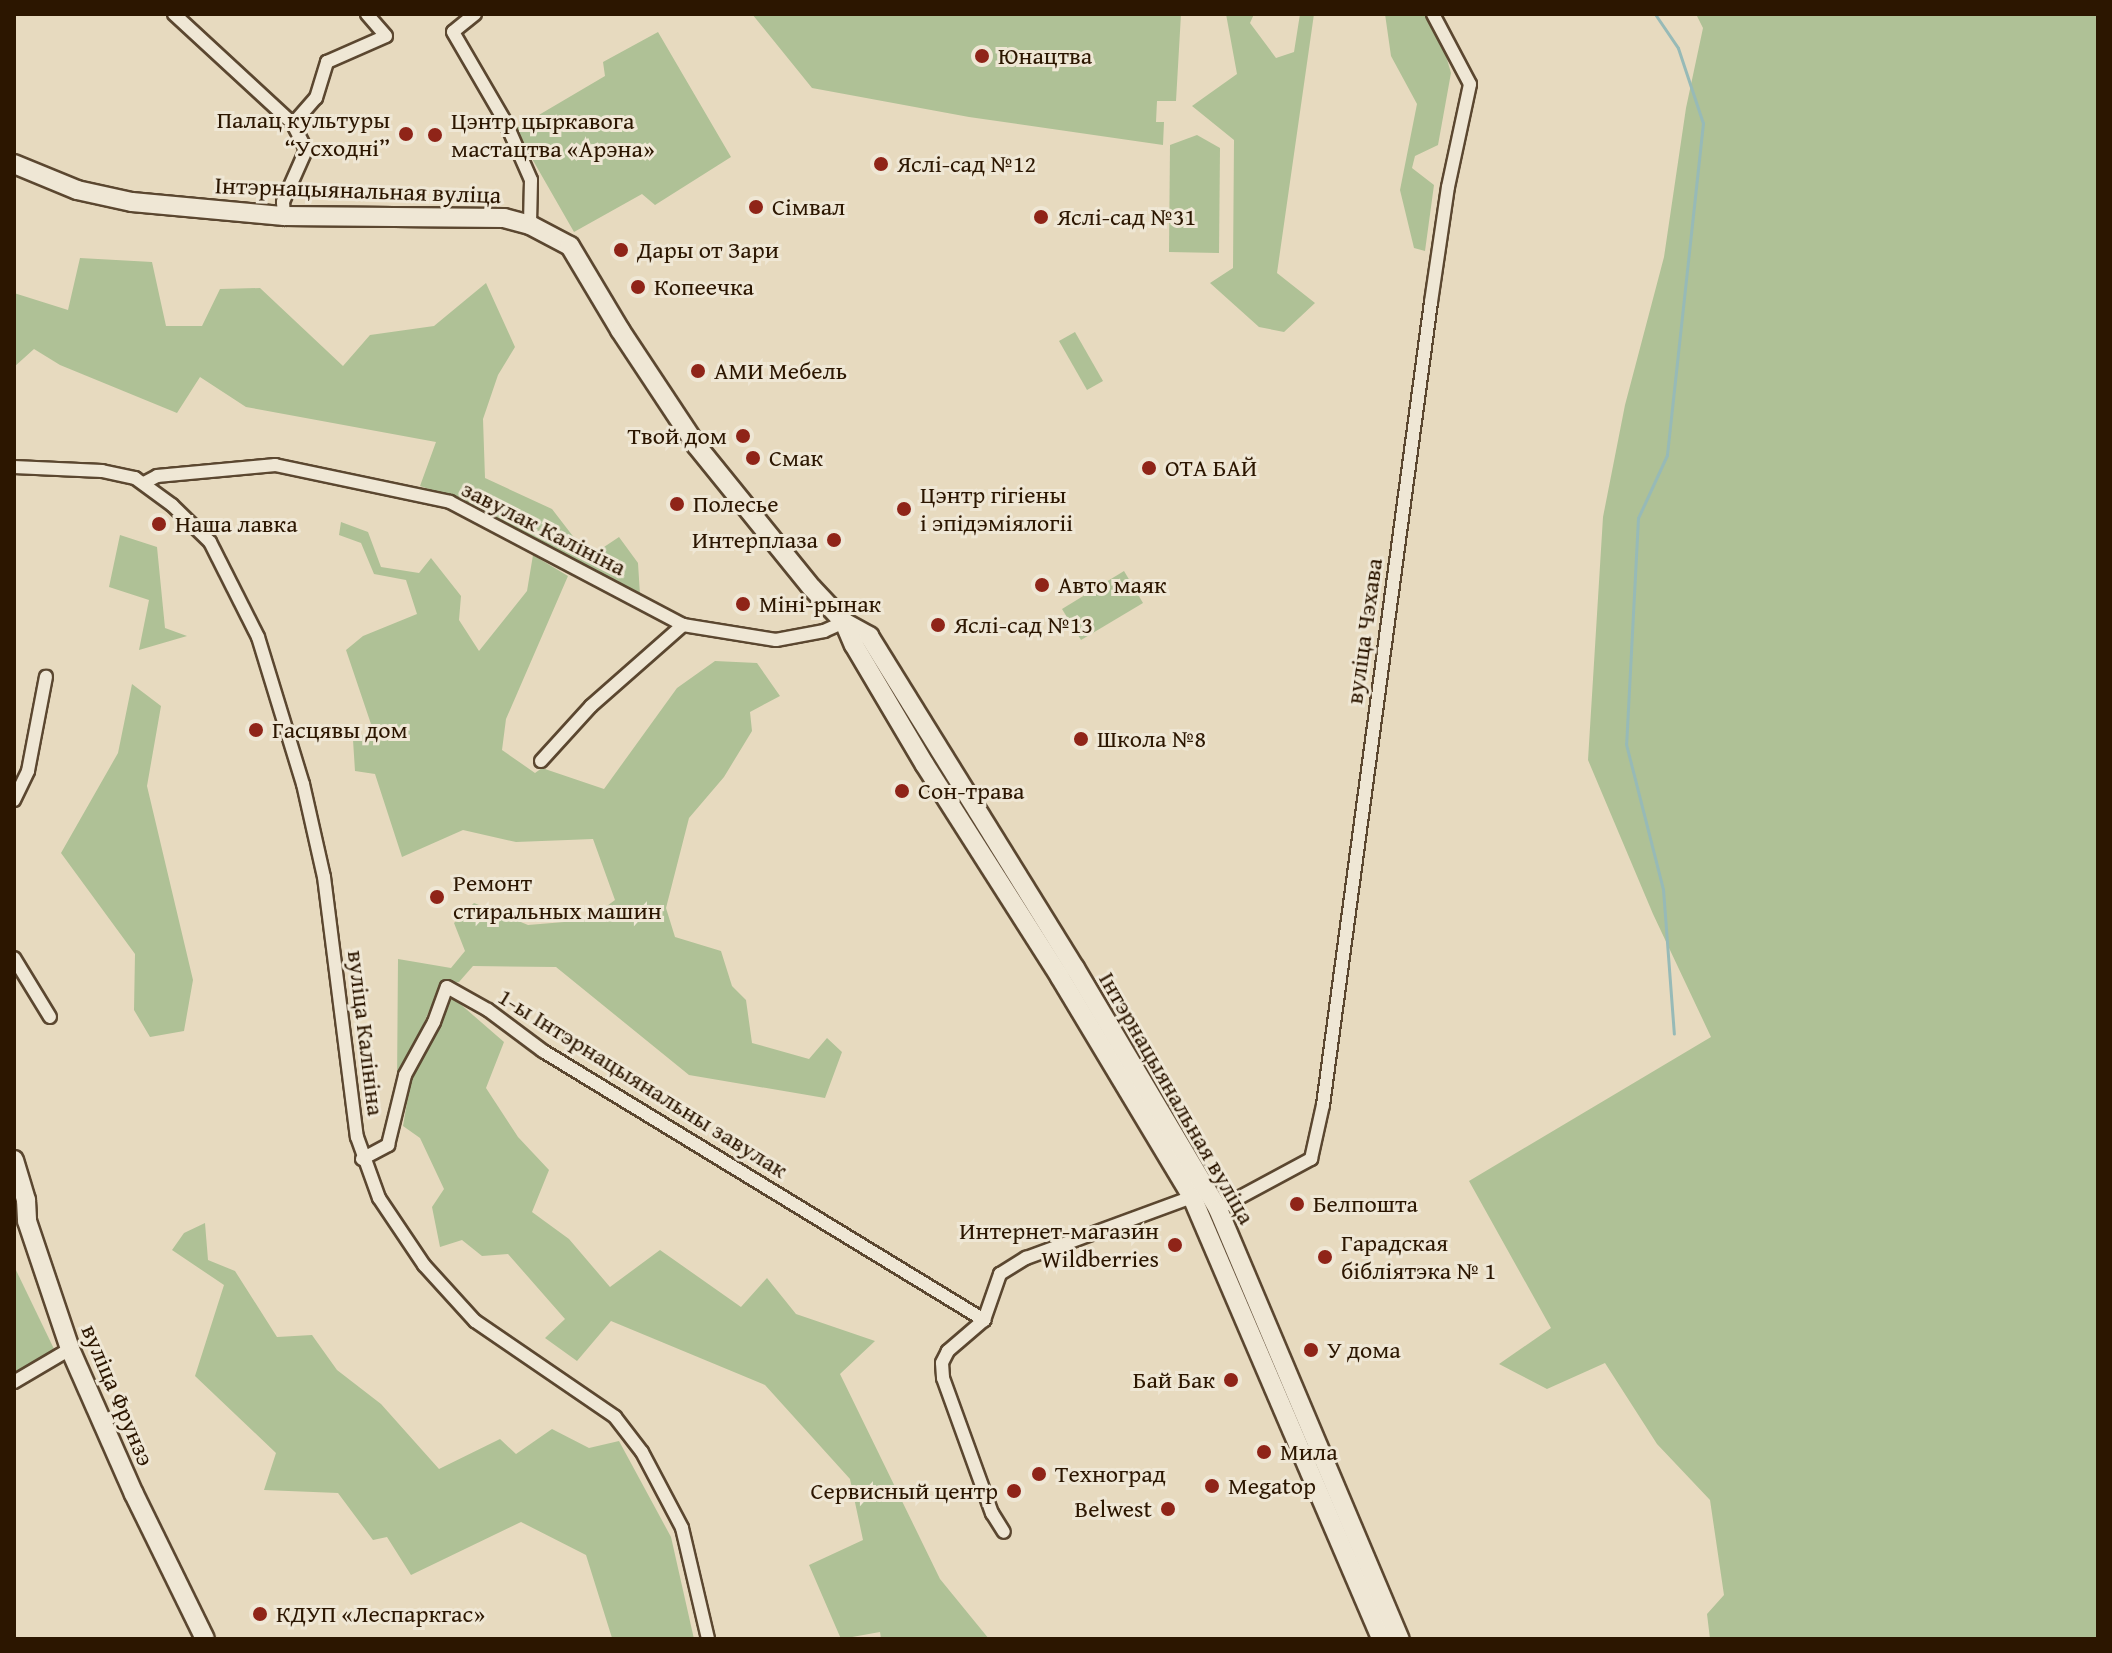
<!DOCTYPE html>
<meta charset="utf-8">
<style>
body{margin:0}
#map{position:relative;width:2112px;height:1653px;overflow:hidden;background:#e7dabf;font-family:"Gentium Book Plus",serif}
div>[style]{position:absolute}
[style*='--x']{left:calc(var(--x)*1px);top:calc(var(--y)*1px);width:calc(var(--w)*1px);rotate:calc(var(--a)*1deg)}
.green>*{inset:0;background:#afc196}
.stream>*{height:3px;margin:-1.5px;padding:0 1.5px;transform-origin:1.5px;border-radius:1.5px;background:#97bab7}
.roads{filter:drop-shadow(2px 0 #5b4730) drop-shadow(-2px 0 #5b4730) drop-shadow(0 2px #5b4730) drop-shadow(0 -2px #5b4730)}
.street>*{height:12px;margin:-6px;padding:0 6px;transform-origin:6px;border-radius:6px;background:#efe7d5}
.secondary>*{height:18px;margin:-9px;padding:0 9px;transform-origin:9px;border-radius:9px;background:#efe7d5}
.dots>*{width:22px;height:22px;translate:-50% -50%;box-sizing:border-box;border:4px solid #efe7d5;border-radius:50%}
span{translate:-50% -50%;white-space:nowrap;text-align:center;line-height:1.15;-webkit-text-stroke:6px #efe7d5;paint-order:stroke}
.poi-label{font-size:24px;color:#2c1600}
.left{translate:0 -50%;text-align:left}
.right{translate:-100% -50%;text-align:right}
.street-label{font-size:24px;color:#2c1600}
.frame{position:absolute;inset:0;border:16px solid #2c1600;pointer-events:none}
</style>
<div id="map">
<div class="green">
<div style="clip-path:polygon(752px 14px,1181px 14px,1176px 101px,1157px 101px,1156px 122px,1164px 122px,1163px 145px,969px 117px,812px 88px)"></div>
<div style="clip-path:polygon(1226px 14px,1254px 14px,1250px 23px,1276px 58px,1294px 52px,1300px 14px,1314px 14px,1277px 273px,1315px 303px,1284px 332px,1259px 327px,1210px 283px,1233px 268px,1234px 140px,1192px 106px,1237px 74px)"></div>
<div style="clip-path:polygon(1385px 14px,1434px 14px,1451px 73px,1438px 145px,1415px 156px,1412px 168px,1434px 185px,1425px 251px,1414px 248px,1400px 190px,1417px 104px,1391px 56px)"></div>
<div style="clip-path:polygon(1696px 14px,2098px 14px,2098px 1639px,1710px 1639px,1707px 1614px,1724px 1595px,1710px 1500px,1657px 1444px,1605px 1363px,1547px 1389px,1499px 1364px,1551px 1328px,1469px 1181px,1711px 1037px,1653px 914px,1588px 760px,1603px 517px,1625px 405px,1664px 257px,1686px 108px,1703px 28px)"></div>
<div style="clip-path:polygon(658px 32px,731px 157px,655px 205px,642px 194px,574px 232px,515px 129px,605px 76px,603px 62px)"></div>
<div style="clip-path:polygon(1197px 135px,1220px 148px,1219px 253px,1169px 252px,1170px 145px)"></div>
<div style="clip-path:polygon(80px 258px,152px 262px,166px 326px,202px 326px,220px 289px,260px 288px,343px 366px,370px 335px,434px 326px,486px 283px,515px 347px,498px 375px,483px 419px,485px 478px,552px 509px,589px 557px,619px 537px,638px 563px,640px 595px,455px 498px,420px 486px,436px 442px,246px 407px,200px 377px,177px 413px,60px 365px,34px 349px,14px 367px,14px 293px,68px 310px)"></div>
<div style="clip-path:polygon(1075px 332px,1103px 381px,1087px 390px,1059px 341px)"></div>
<div style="clip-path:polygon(341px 522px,368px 532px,381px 567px,419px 573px,431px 558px,461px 596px,459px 620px,479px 651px,527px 591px,533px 555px,568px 576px,506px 719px,502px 750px,535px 773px,542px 768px,604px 789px,677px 688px,715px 661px,757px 663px,780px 696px,750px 712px,752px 731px,724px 777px,689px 818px,666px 908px,675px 937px,721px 951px,732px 986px,746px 1000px,752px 1043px,809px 1059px,827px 1038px,842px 1052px,825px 1098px,689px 1075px,556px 967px,473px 966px,459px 982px,441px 984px,397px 1084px,398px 959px,451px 968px,465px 951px,454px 923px,474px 903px,528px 925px,588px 920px,615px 900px,593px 839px,516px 842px,463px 830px,402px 857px,375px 774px,355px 771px,353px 740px,373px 730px,346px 650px,363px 636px,417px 614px,406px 580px,374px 574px,361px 543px,339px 535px)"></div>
<div style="clip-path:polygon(120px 535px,157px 547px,165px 628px,187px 636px,139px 650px,149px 600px,109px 587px)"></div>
<div style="clip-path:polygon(1124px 571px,1143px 603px,1081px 640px,1062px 609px)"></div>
<div style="clip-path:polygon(132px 684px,161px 706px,147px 786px,193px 980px,184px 1031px,150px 1037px,134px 1010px,135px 954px,61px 853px,118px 753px)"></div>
<div style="clip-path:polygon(451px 996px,504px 1042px,486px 1088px,518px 1137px,549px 1170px,532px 1212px,569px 1239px,610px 1287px,660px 1250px,741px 1307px,767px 1278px,796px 1314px,875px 1341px,840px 1374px,940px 1579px,989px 1639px,881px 1639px,880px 1632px,841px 1639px,809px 1565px,863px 1540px,850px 1479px,765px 1385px,611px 1321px,577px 1361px,545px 1338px,565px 1319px,508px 1254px,482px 1256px,462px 1240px,440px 1247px,432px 1207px,444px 1189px,420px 1138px,403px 1126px,411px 1079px)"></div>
<div style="clip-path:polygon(205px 1223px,208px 1260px,235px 1271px,277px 1337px,312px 1335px,337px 1370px,381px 1404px,439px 1469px,500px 1439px,516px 1454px,552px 1429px,589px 1448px,619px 1441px,671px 1537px,694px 1639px,612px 1638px,586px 1555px,521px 1522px,411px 1575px,387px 1537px,373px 1540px,338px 1493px,264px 1490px,276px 1453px,195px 1376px,224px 1285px,172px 1250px,184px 1233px)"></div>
<div style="clip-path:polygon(14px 1266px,55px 1351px,14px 1376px)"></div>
</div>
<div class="stream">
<div style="--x:1655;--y:14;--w:41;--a:55.9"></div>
<div style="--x:1678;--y:48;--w:79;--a:71.6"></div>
<div style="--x:1703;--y:123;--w:334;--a:96.2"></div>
<div style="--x:1667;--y:455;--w:69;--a:114.7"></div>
<div style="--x:1638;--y:518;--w:226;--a:93"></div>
<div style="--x:1626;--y:744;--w:150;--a:75.7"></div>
<div style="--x:1663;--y:889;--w:145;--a:85.7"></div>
</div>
<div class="roads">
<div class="street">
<div style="--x:174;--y:14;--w:162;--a:42.7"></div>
<div style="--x:293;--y:124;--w:29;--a:63"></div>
<div style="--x:306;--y:150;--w:57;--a:113.9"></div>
<div style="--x:283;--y:202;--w:14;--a:86"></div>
<div style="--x:475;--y:14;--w:28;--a:141"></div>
<div style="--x:453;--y:32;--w:105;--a:59.8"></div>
<div style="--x:506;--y:123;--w:62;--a:66.3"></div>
<div style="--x:531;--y:180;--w:45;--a:91.3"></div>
<div style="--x:293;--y:124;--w:35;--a:-49"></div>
<div style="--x:316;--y:98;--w:38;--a:-73"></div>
<div style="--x:327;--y:62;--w:64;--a:-23.8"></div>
<div style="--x:386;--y:36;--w:29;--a:-131"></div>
<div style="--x:14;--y:467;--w:88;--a:2.6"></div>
<div style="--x:102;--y:471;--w:34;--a:12"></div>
<div style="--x:135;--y:478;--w:46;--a:36.1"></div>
<div style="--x:172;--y:505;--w:53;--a:44.2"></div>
<div style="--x:210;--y:542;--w:106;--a:63.2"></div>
<div style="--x:258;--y:637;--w:154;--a:73"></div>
<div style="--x:303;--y:784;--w:95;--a:77.3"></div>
<div style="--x:324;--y:877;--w:262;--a:82.8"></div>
<div style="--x:357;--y:1137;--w:65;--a:70.2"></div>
<div style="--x:379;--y:1198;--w:81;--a:56.1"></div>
<div style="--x:424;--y:1265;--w:76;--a:47.7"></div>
<div style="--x:475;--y:1321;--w:170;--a:34.4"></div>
<div style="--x:615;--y:1417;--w:44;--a:52.4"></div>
<div style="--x:642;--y:1452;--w:86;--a:62.2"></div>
<div style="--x:682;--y:1528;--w:114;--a:76.8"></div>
<div style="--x:144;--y:483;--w:15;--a:-28"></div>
<div style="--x:157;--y:476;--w:119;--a:-5.3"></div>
<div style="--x:275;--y:465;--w:179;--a:11.9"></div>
<div style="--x:450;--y:502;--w:263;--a:27.8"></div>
<div style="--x:683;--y:625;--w:94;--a:9.2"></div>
<div style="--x:776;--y:640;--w:49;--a:-10.6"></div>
<div style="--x:824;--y:631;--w:22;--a:-24"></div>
<div style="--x:541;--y:761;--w:74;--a:-47.7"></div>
<div style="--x:591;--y:706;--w:123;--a:-41.4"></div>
<div style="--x:14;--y:800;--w:32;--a:-64"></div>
<div style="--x:28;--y:771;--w:96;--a:-79.2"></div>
<div style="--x:14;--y:958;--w:69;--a:58.6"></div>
<div style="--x:362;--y:1159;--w:30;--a:-28"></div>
<div style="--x:388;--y:1145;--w:72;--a:-76.3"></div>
<div style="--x:405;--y:1075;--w:60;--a:-61.3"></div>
<div style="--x:434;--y:1022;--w:37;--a:-70"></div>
<div style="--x:447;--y:987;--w:47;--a:29.3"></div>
<div style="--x:488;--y:1010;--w:69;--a:36.7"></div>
<div style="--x:543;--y:1051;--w:517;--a:31.38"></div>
<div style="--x:984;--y:1320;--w:48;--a:139.3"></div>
<div style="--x:948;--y:1351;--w:13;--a:117"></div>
<div style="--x:942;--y:1363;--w:15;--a:86"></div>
<div style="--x:943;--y:1378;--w:144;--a:70.1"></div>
<div style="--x:992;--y:1513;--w:22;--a:58"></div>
<div style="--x:1218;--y:1209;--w:106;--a:-28.3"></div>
<div style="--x:1311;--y:1159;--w:55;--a:-77.5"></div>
<div style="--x:1323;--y:1105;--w:810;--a:-82.34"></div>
<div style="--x:1431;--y:302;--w:116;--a:-81.6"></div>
<div style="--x:1448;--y:187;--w:105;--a:-77.9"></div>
<div style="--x:1470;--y:84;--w:79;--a:-117.9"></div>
<div style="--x:984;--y:1320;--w:49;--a:-70.8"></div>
<div style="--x:1000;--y:1274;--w:31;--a:-32"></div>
<div style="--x:1026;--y:1258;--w:177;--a:-20.2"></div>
<div style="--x:14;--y:1382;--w:65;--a:-30.5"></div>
</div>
<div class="secondary">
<div style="--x:14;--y:164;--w:68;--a:22.4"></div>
<div style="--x:77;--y:190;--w:56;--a:12.3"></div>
<div style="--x:132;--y:202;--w:153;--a:5.3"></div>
<div style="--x:284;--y:216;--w:220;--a:0.5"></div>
<div style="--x:504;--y:218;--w:27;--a:15"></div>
<div style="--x:530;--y:225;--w:45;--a:27.7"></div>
<div style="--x:570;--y:246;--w:98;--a:59.2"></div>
<div style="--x:620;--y:330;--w:138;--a:56.5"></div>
<div style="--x:696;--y:445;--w:184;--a:51"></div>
<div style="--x:812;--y:588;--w:47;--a:46.7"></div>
<div style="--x:844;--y:622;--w:25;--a:67"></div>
<div style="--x:854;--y:645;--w:139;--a:59.4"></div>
<div style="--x:925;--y:765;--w:251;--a:57.5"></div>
<div style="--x:1060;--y:977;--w:257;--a:59"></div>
<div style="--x:1192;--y:1197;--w:481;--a:66.8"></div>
<div style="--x:844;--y:622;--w:29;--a:29"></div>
<div style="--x:869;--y:636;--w:391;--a:58.2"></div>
<div style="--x:1075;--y:968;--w:280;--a:59.3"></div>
<div style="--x:1218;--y:1209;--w:467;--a:67.1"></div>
<div style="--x:14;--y:1160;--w:42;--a:73.3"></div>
<div style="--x:26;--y:1200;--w:21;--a:87"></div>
<div style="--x:27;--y:1221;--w:135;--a:71.4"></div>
<div style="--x:70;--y:1349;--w:158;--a:66.2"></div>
<div style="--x:134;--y:1494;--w:161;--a:63.9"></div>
</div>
</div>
<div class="dots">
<div style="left:982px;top:56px;background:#8f2418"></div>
<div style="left:406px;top:134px;background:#8f2418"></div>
<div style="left:435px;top:135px;background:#8f2418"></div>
<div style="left:881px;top:164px;background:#8f2418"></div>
<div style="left:756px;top:207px;background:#8f2418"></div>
<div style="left:1041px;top:217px;background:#8f2418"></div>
<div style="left:621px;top:250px;background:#8f2418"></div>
<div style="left:638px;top:287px;background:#8f2418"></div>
<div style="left:698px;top:371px;background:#8f2418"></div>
<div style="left:743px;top:436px;background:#8f2418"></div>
<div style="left:753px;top:458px;background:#8f2418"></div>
<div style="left:1149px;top:468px;background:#8f2418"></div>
<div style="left:677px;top:504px;background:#8f2418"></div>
<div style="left:904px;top:509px;background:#8f2418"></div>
<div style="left:159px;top:524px;background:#8f2418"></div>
<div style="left:834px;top:540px;background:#8f2418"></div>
<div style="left:1042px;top:585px;background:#8f2418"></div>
<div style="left:743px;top:604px;background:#8f2418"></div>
<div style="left:938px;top:625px;background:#8f2418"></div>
<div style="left:256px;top:730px;background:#8f2418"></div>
<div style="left:1081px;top:739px;background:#8f2418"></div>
<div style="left:902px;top:791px;background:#8f2418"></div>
<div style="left:437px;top:897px;background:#8f2418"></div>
<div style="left:1297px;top:1204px;background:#8f2418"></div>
<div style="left:1175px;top:1245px;background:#8f2418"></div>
<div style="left:1325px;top:1257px;background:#8f2418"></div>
<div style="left:1311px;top:1350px;background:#8f2418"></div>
<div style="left:1231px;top:1380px;background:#8f2418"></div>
<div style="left:1264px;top:1452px;background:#8f2418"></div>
<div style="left:1039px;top:1474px;background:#8f2418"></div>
<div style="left:1212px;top:1486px;background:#8f2418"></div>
<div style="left:1014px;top:1491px;background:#8f2418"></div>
<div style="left:1168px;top:1509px;background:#8f2418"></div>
<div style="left:260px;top:1614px;background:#8f2418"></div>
</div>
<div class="poi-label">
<span class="left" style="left:998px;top:56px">Юнацтва</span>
<span class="right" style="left:390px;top:134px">Палац культуры<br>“Усходні”</span>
<span class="left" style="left:451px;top:135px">Цэнтр цыркавога<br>мастацтва «Арэна»</span>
<span class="left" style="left:897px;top:164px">Яслі-сад №12</span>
<span class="left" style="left:772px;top:207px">Сімвал</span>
<span class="left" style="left:1057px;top:217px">Яслі-сад №31</span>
<span class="left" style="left:637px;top:250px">Дары от Зари</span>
<span class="left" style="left:654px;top:287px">Копеечка</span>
<span class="left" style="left:714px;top:371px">АМИ Мебель</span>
<span class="right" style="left:727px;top:436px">Твой дом</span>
<span class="left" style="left:769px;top:458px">Смак</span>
<span class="left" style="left:1165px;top:468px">ОТА БАЙ</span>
<span class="left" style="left:920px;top:509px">Цэнтр гігіены<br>і эпідэміялогіі</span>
<span class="left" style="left:693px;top:504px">Полесье</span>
<span class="left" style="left:175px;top:524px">Наша лавка</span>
<span class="right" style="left:818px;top:540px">Интерплаза</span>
<span class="left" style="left:1058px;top:585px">Авто маяк</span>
<span class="left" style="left:759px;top:604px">Міні-рынак</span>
<span class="left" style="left:954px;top:625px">Яслі-сад №13</span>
<span class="left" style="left:272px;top:730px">Гасцявы дом</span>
<span class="left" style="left:1097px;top:739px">Школа №8</span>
<span class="left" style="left:918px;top:791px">Сон-трава</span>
<span class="left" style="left:453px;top:897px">Ремонт<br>стиральных машин</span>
<span class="left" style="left:1313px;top:1204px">Белпошта</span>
<span class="right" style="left:1159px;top:1245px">Интернет-магазин<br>Wildberries</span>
<span class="left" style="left:1341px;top:1257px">Гарадская<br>бібліятэка № 1</span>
<span class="left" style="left:1327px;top:1350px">У дома</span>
<span class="right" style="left:1215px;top:1380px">Бай Бак</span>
<span class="left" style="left:1280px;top:1452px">Мила</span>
<span class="left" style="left:1055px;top:1474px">Техноград</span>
<span class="left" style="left:1228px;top:1486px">Megatop</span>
<span class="right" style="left:998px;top:1491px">Сервисный центр</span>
<span class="right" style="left:1152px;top:1509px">Belwest</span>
<span class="left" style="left:276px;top:1614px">КДУП «Леспаркгас»</span>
</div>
<div class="street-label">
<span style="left:358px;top:190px;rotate:2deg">Інтэрнацыянальная вуліца</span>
<span style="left:544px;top:528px;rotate:27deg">завулак Калініна</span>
<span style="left:1364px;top:631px;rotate:-82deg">вуліца Чэхава</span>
<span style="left:366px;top:1033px;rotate:83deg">вуліца Калініна</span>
<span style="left:643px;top:1083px;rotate:32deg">1-ы Інтэрнацыянальны завулак</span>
<span style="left:1177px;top:1098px;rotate:60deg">Інтэрнацыянальная вуліца</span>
<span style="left:118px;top:1395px;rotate:67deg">вуліца Фрунзэ</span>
</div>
<div class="frame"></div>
</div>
